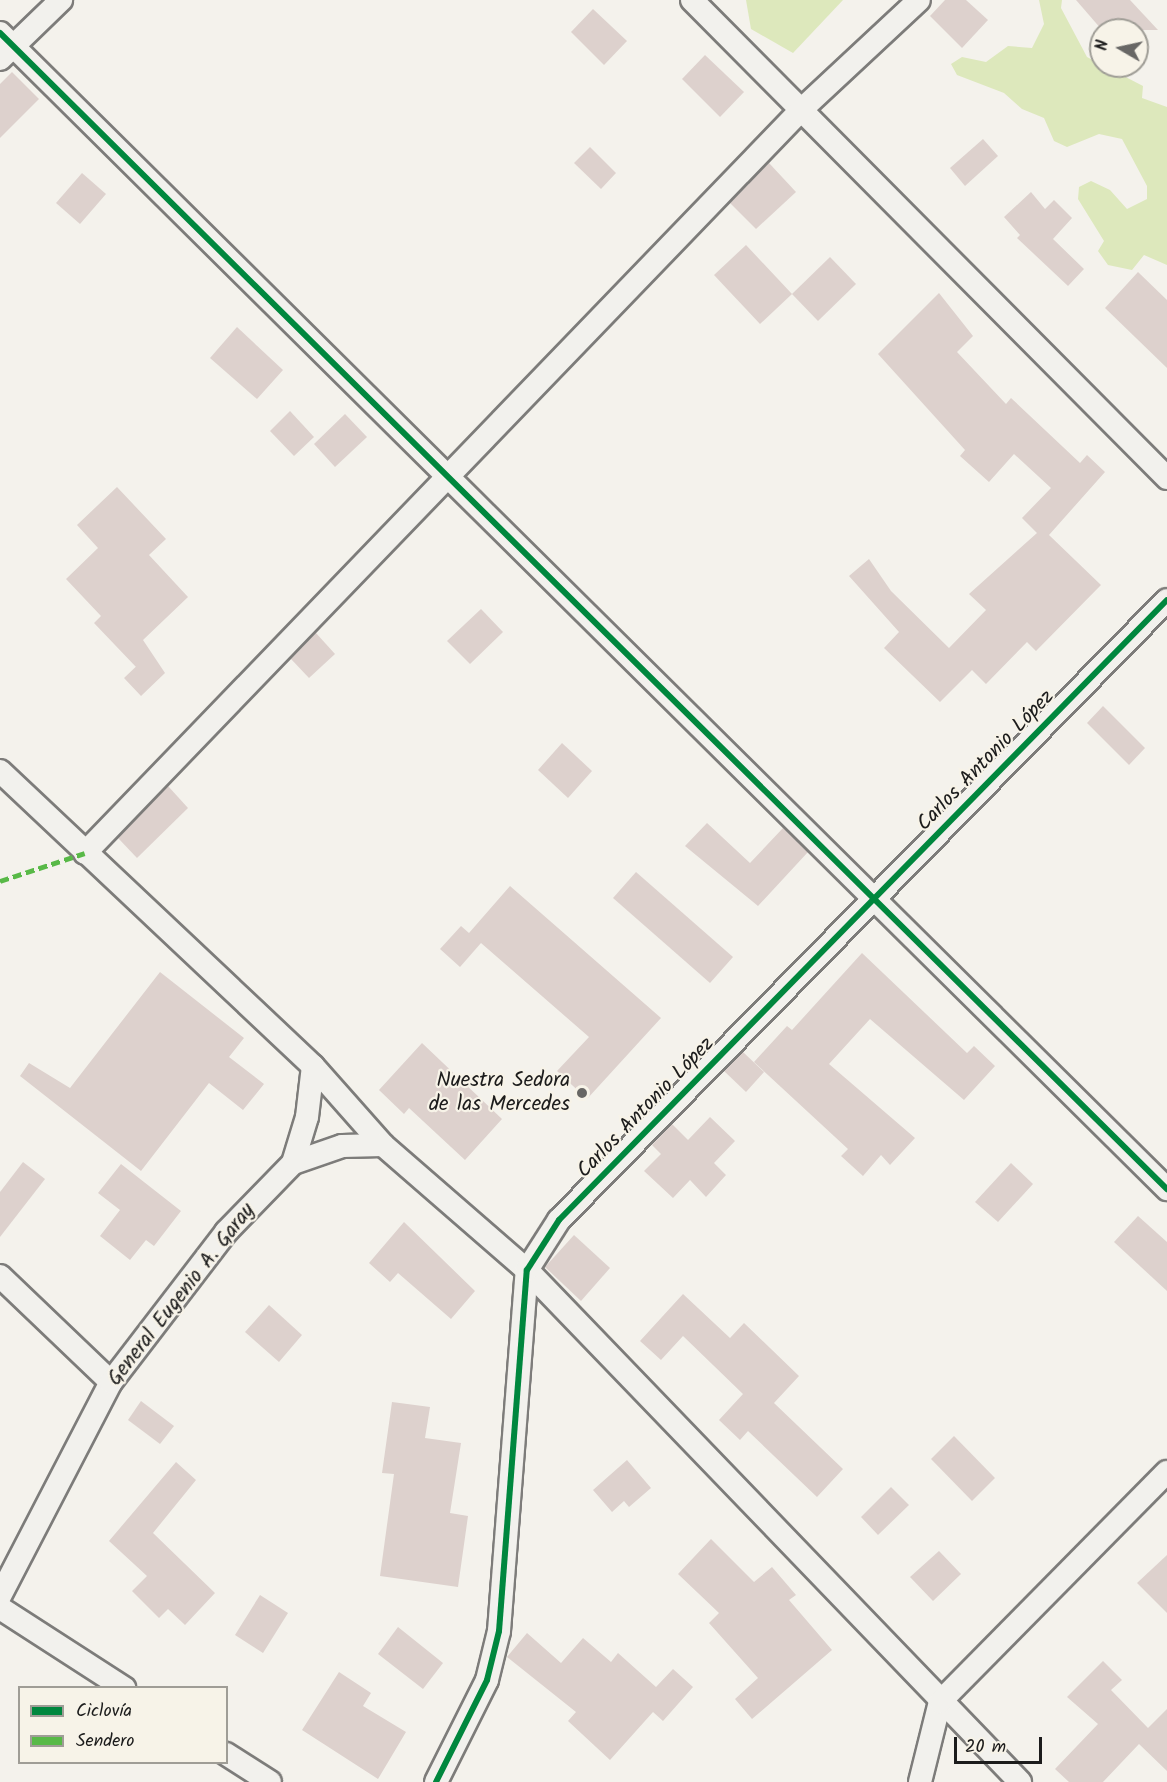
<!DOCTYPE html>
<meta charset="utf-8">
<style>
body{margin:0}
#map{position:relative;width:1167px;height:1782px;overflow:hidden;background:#f4f2ec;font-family:Kalam,sans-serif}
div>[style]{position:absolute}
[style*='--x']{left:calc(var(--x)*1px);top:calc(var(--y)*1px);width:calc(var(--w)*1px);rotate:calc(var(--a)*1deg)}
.green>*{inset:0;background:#dde8bc}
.building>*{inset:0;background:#ddd1cd}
.roads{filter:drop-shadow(2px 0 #7d7c7a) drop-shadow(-2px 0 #7d7c7a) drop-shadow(0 2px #7d7c7a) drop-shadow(0 -2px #7d7c7a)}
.street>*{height:22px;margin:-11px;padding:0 11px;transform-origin:11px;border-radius:11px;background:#f2f1ed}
.quiet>*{height:4.5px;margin-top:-2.25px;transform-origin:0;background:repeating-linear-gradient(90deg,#58b947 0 9px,transparent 0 13.5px)}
.cycleway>*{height:6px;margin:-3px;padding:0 3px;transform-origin:3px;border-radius:3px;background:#00873e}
.dots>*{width:16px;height:16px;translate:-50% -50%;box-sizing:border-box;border:3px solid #f7f3e8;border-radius:50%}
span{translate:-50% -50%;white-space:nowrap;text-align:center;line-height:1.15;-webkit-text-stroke:4.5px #f7f3e8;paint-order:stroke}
.street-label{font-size:21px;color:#1c1c1c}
.poi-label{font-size:21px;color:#1c1c1c}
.right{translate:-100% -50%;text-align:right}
.legend{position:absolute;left:18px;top:1686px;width:210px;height:78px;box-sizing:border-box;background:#f7f3e8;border:2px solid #9f9d96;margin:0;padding:8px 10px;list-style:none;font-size:18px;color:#1c1c1c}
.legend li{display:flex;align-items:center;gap:12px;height:30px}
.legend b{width:30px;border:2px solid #9f9d96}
.north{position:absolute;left:1089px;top:18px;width:60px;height:60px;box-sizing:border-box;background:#f7f3e8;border:2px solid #9f9d96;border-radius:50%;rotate:279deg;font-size:16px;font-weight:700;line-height:24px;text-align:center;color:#1c1c1c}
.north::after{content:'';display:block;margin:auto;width:21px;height:27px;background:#686765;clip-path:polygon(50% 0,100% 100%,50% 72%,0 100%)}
.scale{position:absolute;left:954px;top:1737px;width:88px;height:27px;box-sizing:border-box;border:3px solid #1c1c1c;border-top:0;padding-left:8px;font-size:18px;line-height:21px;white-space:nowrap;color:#1c1c1c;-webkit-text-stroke:4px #f7f3e8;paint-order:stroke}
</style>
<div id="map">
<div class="green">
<div style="clip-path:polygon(746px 0,843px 0,793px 53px,751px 29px)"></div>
<div style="clip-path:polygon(1039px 0,1062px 0,1061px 8px,1087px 57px,1143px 86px,1142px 98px,1167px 107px,1167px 265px,1144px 255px,1132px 270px,1108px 265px,1098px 251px,1104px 241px,1078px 199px,1079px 187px,1091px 181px,1110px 190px,1127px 209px,1147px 199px,1147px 186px,1122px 139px,1099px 134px,1067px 147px,1054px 141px,1044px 118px,1022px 109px,1004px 93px,957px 75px,951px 64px,962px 57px,986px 62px,1008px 46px,1032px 48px,1044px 24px)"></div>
</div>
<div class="building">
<div style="clip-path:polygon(945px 0,966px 0,988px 20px,962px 48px,930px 16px)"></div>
<div style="clip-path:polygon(1076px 0,1130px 0,1158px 30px,1102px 30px)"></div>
<div style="clip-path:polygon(593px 9px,627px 41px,604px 65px,571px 32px)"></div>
<div style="clip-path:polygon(705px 55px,744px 92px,720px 117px,682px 79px)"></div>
<div style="clip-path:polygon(12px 72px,39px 99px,0 138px,0 84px)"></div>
<div style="clip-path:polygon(983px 139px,998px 156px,965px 186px,950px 168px)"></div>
<div style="clip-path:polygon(590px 147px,616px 173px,601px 189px,574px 163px)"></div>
<div style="clip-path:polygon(769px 163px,796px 192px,756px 229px,730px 203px)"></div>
<div style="clip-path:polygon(82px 173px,106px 194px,80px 224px,56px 203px)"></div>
<div style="clip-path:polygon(1031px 192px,1045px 209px,1054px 200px,1072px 218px,1053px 239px,1084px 269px,1068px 286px,1017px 238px,1020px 235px,1004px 217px)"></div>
<div style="clip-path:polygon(746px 245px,792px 294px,760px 324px,714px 275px)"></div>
<div style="clip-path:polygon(830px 257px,856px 284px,818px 321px,792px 294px)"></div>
<div style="clip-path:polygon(1138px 272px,1167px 300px,1167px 368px,1105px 308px)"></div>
<div style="clip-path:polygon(939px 293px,973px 336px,957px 352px,1006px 404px,1011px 398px,1080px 463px,1087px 455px,1105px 472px,1049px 535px,1101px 585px,1036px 651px,1027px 642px,986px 684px,972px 670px,940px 702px,884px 648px,899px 632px,849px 576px,869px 559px,891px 591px,949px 648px,986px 610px,969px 594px,1037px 533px,1022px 518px,1051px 488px,1014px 454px,989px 482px,960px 456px,965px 450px,878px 354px)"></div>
<div style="clip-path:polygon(237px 327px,283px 370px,257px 399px,210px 358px)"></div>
<div style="clip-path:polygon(290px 411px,314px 437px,294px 456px,270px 431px)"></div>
<div style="clip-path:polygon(345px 414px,367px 437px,335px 467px,314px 444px)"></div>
<div style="clip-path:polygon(117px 487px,166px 539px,149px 555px,188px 597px,143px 640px,165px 673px,141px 696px,124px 678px,145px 658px,136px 667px,94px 623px,101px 616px,66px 579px,98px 548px,77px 525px)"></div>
<div style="clip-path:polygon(481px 609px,503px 632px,470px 664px,447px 641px)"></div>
<div style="clip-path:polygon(316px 633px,335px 654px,309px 678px,291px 659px)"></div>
<div style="clip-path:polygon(1103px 706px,1145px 748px,1129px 765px,1087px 723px)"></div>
<div style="clip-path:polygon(562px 743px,592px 771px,568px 798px,538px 770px)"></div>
<div style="clip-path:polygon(168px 786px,188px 808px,137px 858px,118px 838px)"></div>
<div style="clip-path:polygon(707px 823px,750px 863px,783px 828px,808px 852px,758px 906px,685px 846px)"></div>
<div style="clip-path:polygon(636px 872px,733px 957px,710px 983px,613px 898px)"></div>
<div style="clip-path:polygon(510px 886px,661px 1018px,587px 1099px,557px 1071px,589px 1037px,481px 943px,460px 967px,440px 949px,461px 926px,469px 933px)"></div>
<div style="clip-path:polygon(862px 953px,967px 1053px,974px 1046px,995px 1066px,964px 1100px,870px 1019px,829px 1064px,915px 1138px,890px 1165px,881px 1155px,863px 1176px,841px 1156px,848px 1149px,754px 1062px,787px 1026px,792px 1030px)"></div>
<div style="clip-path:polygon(160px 972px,244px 1038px,229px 1057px,264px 1084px,243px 1110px,209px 1083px,141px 1171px,20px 1076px,29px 1063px,70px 1088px)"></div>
<div style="clip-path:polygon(422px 1043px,502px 1119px,465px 1160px,409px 1108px,404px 1114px,379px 1090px)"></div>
<div style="clip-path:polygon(743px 1052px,764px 1072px,746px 1092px,724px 1071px)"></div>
<div style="clip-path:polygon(710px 1117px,735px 1141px,714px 1163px,726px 1175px,706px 1197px,690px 1180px,673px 1198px,644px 1171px,661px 1154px,652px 1145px,672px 1124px,688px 1140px)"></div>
<div style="clip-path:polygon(23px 1162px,45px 1179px,0 1237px,0 1192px)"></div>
<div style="clip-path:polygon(1011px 1163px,1033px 1184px,998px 1222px,975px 1202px)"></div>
<div style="clip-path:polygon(121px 1164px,181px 1211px,154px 1246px,146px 1240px,130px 1260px,100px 1236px,120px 1210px,98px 1193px)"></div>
<div style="clip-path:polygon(1138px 1216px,1167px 1242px,1167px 1291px,1114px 1242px)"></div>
<div style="clip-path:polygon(404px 1222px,475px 1291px,451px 1319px,398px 1273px,390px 1282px,369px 1263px)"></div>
<div style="clip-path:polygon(574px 1235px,610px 1268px,581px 1301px,545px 1267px)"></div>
<div style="clip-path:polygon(683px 1294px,730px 1338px,744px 1323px,799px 1376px,774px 1403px,843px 1469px,817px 1497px,748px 1431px,740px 1440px,719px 1420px,743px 1394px,683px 1336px,661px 1360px,640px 1341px)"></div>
<div style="clip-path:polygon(269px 1305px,302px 1335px,279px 1362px,245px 1332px)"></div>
<div style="clip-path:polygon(141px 1401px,174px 1426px,160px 1444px,128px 1420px)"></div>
<div style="clip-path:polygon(392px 1402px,430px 1407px,425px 1438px,461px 1443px,450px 1513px,468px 1516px,458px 1587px,380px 1576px,394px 1474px,382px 1473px)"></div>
<div style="clip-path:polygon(954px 1436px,995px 1478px,972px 1501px,931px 1459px)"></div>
<div style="clip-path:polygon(627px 1460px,651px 1488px,629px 1507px,624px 1501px,612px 1512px,593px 1490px)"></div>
<div style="clip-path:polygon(176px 1462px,196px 1480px,153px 1533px,215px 1593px,185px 1625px,168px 1609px,159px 1618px,132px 1591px,147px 1576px,109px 1541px)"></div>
<div style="clip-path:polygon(891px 1487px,909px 1505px,878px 1535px,861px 1517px)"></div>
<div style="clip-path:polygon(711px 1539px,754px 1582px,772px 1567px,796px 1595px,789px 1600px,832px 1650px,752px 1719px,735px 1699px,758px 1678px,709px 1623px,719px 1613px,678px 1574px)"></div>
<div style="clip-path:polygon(939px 1551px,961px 1574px,933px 1601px,910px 1577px)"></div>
<div style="clip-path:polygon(1167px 1555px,1167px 1613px,1137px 1583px)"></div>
<div style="clip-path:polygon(260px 1595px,288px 1613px,263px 1653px,235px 1635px)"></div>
<div style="clip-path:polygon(398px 1627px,443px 1663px,423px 1689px,378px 1654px)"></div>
<div style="clip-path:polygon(527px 1633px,561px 1663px,583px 1638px,611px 1662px,618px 1653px,656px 1687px,673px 1669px,693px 1687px,663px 1721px,653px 1712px,610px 1760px,568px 1721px,576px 1712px,507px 1657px)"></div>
<div style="clip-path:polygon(1103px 1661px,1122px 1680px,1111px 1690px,1148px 1728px,1167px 1709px,1167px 1771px,1139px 1744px,1103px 1782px,1069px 1782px,1055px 1769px,1098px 1724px,1067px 1697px)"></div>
<div style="clip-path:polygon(339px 1672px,371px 1693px,363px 1706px,406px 1732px,378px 1779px,302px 1730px)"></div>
</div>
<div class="roads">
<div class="street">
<div style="--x:692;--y:0;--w:674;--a:45.18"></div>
<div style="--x:0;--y:33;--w:1643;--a:44.73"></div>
<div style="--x:0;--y:59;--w:85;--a:-44"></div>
<div style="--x:0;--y:771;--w:430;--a:43.3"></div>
<div style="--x:313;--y:1066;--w:106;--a:48.5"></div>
<div style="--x:383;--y:1145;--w:191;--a:41"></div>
<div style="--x:527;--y:1270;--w:711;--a:46.08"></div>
<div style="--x:85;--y:853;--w:1032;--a:-46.06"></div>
<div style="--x:801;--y:110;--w:161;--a:-43"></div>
<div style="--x:293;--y:1163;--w:52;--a:-19.1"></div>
<div style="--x:342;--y:1146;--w:41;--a:-1.4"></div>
<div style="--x:0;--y:1276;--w:153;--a:43.7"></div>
<div style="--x:0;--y:1596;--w:241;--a:-62.6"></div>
<div style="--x:111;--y:1382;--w:189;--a:-52.5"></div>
<div style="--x:226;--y:1232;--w:96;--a:-45.8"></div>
<div style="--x:293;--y:1163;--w:48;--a:-73.1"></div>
<div style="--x:307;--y:1117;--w:51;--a:-83.3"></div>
<div style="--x:0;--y:1608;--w:148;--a:32.8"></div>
<div style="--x:226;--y:1754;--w:52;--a:32.5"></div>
<div style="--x:436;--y:1782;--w:114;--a:-63.4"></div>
<div style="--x:487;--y:1680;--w:50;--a:-76.2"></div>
<div style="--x:499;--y:1631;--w:362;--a:-85.6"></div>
<div style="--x:527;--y:1270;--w:59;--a:-57.4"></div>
<div style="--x:559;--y:1220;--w:868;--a:-45.56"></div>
<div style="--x:920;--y:1782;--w:82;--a:-76"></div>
<div style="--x:940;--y:1702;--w:323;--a:-45.4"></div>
</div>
</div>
<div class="quiet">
<div style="--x:0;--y:881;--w:89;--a:-18.2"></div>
</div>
<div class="cycleway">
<div style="--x:0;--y:33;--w:1643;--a:44.73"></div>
<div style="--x:436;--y:1782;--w:114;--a:-63.4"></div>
<div style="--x:487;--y:1680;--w:50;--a:-76.2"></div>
<div style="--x:499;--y:1631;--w:362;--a:-85.6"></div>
<div style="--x:527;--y:1270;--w:59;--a:-57.4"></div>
<div style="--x:559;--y:1220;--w:868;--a:-45.56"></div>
</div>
<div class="dots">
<div style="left:582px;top:1093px;background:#686765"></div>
</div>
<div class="street-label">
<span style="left:986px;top:761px;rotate:-46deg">Carlos Antonio López</span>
<span style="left:646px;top:1108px;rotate:-46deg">Carlos Antonio López</span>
<span style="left:182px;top:1295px;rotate:-52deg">General Eugenio A. Garay</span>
</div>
<div class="poi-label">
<span class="right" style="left:570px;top:1093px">Nuestra Sedora<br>de las Mercedes</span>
</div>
<ul class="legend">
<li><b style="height:8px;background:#00873e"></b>Ciclovía</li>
<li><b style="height:8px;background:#58b947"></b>Sendero</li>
</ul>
<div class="north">N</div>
<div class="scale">20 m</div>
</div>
